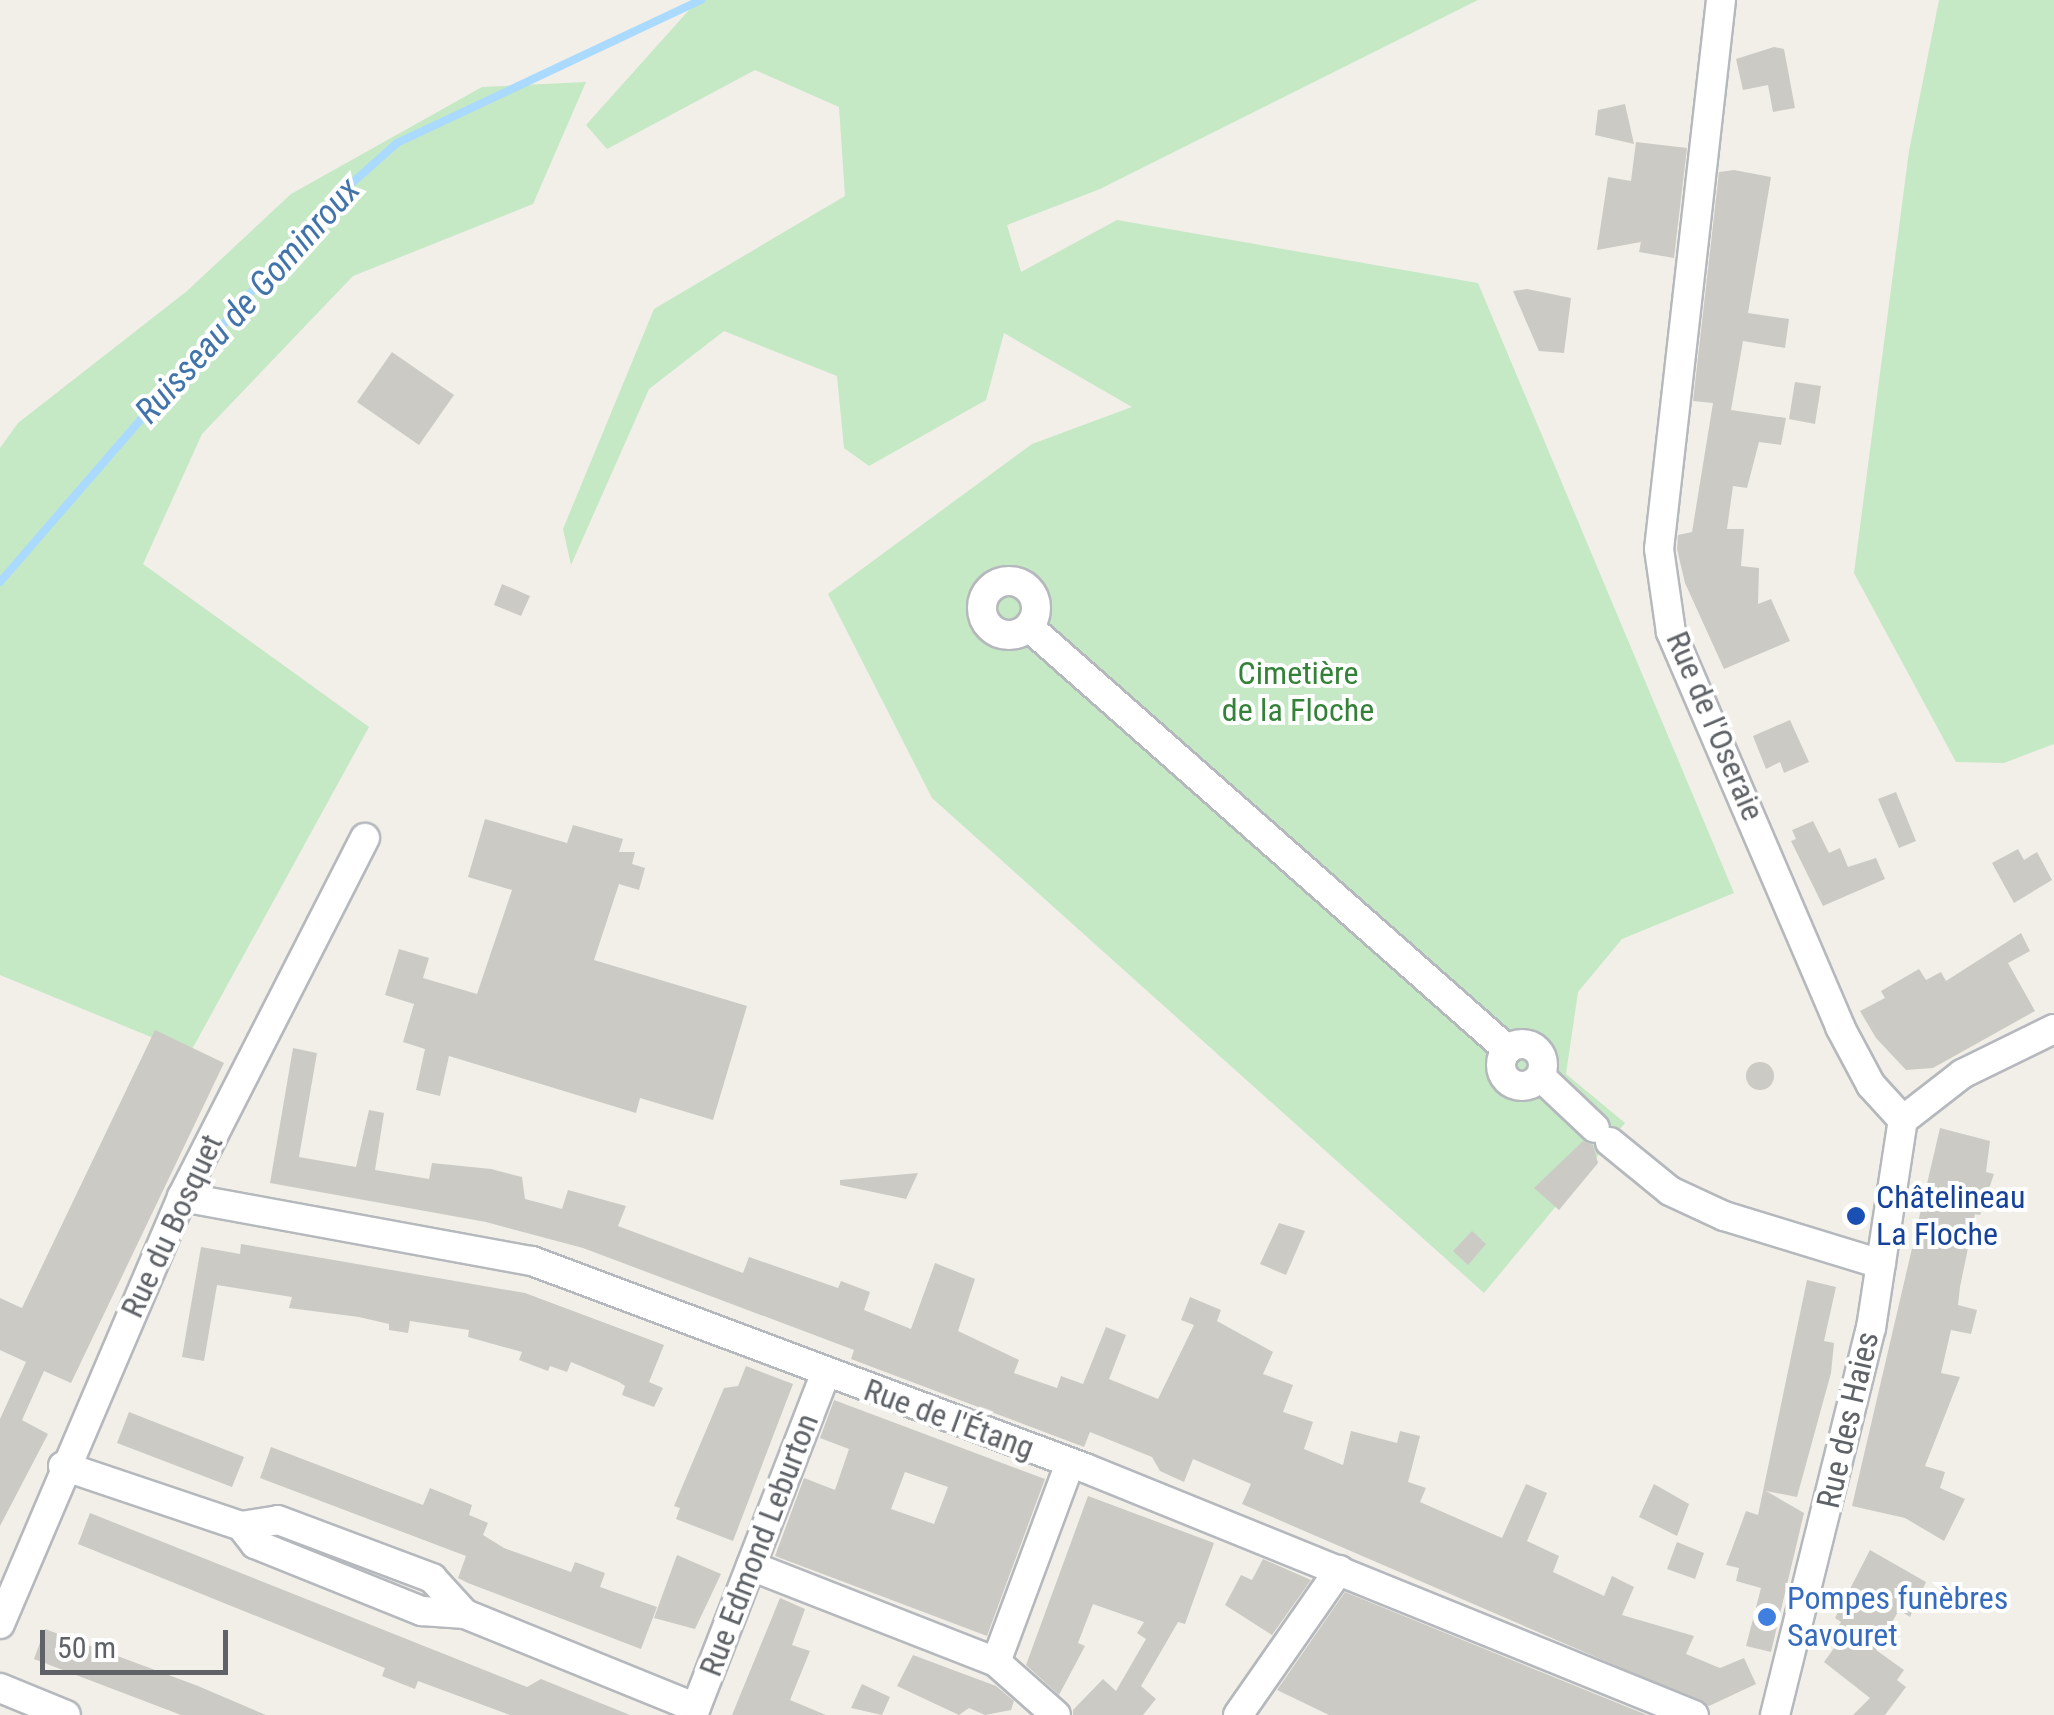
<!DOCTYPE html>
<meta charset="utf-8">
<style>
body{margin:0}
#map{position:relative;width:2054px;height:1715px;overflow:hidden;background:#f1efe8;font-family:"Roboto Condensed",sans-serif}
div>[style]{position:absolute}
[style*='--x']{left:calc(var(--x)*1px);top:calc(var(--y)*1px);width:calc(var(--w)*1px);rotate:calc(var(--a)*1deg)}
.green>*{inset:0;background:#c5e8c5}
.stream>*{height:8px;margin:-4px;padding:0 4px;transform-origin:4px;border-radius:4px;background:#aadaff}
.building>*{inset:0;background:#cccac5}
.round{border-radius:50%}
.roads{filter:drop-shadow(2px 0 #b5b8bc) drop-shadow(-2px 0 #b5b8bc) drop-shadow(0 2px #b5b8bc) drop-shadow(0 -2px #b5b8bc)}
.minor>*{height:28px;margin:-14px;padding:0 14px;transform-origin:14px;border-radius:14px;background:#fff}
.minor>.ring{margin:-14px;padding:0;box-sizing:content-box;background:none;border:28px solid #fff;border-radius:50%}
.dots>*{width:28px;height:28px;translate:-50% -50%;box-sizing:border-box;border:5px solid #fff;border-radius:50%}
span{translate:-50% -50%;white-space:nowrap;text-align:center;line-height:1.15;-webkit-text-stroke:8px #fff;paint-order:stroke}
.park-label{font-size:32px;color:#348238}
.street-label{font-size:32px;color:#5f6368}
.transit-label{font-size:32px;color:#164399}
.left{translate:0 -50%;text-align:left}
.shop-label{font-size:32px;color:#366cbe}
.water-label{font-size:35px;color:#4174aa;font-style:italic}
.scale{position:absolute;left:40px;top:1630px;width:188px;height:45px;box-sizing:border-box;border:5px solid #5f6368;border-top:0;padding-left:12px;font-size:30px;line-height:35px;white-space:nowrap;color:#5f6368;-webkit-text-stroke:8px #fff;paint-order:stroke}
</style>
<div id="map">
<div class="green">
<div style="clip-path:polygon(698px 0,1478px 0,1100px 189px,1007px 225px,1021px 272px,1117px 220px,1478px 283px,1734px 893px,1622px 939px,1578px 992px,1566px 1074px,1625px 1123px,1484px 1293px,932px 798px,828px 594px,1032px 444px,1132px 407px,1004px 333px,986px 400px,869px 466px,844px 448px,837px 376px,724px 331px,649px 389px,571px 565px,563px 529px,654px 309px,845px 196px,839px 107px,755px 70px,607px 149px,586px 125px)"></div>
<div style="clip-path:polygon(1939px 0,2054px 0,2054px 744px,2004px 763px,1956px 762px,1854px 573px,1909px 151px)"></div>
<div style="clip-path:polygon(586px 82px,533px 204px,353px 276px,202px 434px,143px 564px,369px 727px,190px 1053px,0 975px,0 448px,18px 423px,187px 291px,291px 194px,482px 87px)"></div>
</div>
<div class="stream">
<div style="--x:0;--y:582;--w:496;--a:-49.1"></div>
<div style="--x:325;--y:207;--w:96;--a:-41.6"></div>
<div style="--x:397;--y:143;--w:336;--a:-25.2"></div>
</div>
<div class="building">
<div style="clip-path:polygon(1774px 47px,1784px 49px,1795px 108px,1773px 112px,1768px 85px,1743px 90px,1736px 59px)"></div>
<div style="clip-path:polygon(1625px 104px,1634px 144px,1595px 135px,1598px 110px)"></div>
<div style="clip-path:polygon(1636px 142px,1687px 148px,1674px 258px,1639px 252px,1641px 242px,1597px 250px,1608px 177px,1631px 181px)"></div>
<div style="clip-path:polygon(1734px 170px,1771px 177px,1748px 313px,1789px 319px,1785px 348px,1743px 341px,1731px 410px,1786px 418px,1781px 445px,1759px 442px,1747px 488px,1733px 486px,1727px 529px,1744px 529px,1741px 566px,1759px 568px,1758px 604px,1771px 599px,1790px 641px,1724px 669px,1685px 583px,1677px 549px,1678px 535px,1692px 532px,1713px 403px,1693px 401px,1719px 172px)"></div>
<div style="clip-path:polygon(1527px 289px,1571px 298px,1564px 353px,1539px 351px,1513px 291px)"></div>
<div style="clip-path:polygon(392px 352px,454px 395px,419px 445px,357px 402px)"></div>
<div style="clip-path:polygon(1795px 382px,1821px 386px,1815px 424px,1789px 419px)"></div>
<div style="clip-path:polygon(502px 584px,530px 596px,521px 616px,494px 605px)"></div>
<div style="clip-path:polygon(1790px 720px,1809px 762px,1784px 773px,1780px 762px,1766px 769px,1753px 736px)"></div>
<div style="clip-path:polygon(1896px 792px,1916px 841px,1899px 848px,1878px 799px)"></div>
<div style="clip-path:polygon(485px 819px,567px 843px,573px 825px,623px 839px,619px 852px,635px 852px,632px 864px,645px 868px,639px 890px,619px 884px,594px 960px,747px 1006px,713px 1120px,640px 1098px,636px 1113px,449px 1056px,440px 1096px,416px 1090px,425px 1049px,403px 1042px,414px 1004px,385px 995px,399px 949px,429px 958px,423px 978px,477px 994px,512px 890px,468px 877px)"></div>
<div style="clip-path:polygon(1813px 821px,1829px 853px,1840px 848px,1848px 867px,1876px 858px,1885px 879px,1823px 906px,1791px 841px,1796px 839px,1792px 830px)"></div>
<div style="clip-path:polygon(2018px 849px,2024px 860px,2037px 852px,2052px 880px,2014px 903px,1992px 863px)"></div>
<div style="clip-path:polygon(2021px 933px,2030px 951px,2008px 963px,2035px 1011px,1933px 1068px,1906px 1070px,1876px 1038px,1860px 1011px,1885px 998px,1881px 991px,1919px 969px,1926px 980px,1941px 972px,1946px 981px)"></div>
<div style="clip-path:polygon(155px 1030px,224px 1063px,71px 1383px,44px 1371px,22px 1420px,48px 1434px,0 1526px,0 1419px,26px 1362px,0 1350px,0 1298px,22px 1308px)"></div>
<div style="clip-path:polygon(293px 1048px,317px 1053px,299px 1157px,356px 1167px,369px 1110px,384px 1113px,375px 1170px,429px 1179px,432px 1163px,491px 1169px,522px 1177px,525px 1199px,544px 1204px,562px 1209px,568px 1190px,626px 1206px,618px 1226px,743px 1273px,749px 1257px,838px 1288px,841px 1281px,870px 1292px,864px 1310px,911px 1329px,935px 1263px,975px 1279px,958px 1331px,1019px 1360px,1014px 1373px,1057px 1388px,1061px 1376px,1083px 1384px,1106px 1327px,1126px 1335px,1109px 1379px,1158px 1399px,1194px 1325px,1181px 1320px,1190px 1297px,1221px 1310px,1217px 1321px,1273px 1352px,1263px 1374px,1293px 1385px,1283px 1412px,1313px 1422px,1304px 1449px,1343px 1465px,1351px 1431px,1397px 1443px,1400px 1431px,1420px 1436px,1408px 1482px,1426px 1488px,1420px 1502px,1502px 1538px,1526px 1484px,1547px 1493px,1527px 1541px,1559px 1556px,1553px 1572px,1604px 1596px,1612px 1576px,1634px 1587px,1622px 1615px,1694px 1636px,1686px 1654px,1720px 1668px,1744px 1658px,1756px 1684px,1709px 1706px,1242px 1504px,1251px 1484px,1193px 1459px,1184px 1482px,1160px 1471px,1152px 1457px,1090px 1432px,1084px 1447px,851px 1359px,854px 1350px,583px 1248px,486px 1222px,270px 1183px)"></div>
<div class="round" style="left:1746px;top:1062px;width:28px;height:28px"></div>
<div style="clip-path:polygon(1940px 1128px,1990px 1141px,1986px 1172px,1994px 1174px,1980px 1215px,1975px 1214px,1960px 1287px,1958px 1305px,1977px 1310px,1971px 1334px,1951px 1330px,1941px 1373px,1960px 1377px,1925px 1466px,1945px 1472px,1940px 1488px,1965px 1499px,1944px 1541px,1905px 1518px,1852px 1506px)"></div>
<div style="clip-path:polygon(1583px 1141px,1593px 1145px,1598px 1163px,1559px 1210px,1534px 1188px)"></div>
<div style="clip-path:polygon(918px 1173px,906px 1199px,840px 1185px,840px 1180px)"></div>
<div style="clip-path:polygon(1279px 1223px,1305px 1231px,1286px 1275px,1260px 1264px)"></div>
<div style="clip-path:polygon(1472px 1231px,1486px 1244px,1468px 1265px,1453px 1251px)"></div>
<div style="clip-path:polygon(241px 1244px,525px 1293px,664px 1345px,649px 1382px,663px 1388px,654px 1407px,622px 1395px,625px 1386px,619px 1382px,571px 1362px,567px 1372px,550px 1366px,548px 1371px,519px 1360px,522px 1352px,468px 1337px,469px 1330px,410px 1321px,408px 1333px,389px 1330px,389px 1324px,359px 1317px,289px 1308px,292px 1297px,217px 1285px,204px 1361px,182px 1357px,201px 1247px,240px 1254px)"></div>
<div style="clip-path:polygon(1807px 1280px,1836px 1287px,1824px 1341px,1834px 1343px,1831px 1373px,1797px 1497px,1766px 1491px,1804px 1513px,1771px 1652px,1746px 1646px,1761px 1588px,1736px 1581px,1739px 1568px,1726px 1565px,1746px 1511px,1758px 1515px)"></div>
<div style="clip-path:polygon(746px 1366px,793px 1384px,733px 1541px,676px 1519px,680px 1508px,674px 1506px,724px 1388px,738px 1386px)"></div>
<div style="clip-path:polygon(evenodd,834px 1400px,1045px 1479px,987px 1636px,775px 1556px,804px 1478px,835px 1490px,849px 1449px,820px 1438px,834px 1400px,905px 1472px,948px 1487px,934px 1524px,891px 1509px,905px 1472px)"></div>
<div style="clip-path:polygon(129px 1412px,244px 1457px,232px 1487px,117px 1443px)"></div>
<div style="clip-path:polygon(271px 1447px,423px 1505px,430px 1488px,472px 1505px,469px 1515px,488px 1523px,483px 1535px,504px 1548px,571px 1572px,575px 1562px,605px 1573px,600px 1587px,657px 1607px,641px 1649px,468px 1583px,458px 1578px,466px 1556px,260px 1478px)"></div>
<div style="clip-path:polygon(1654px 1484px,1689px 1504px,1677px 1536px,1639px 1517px)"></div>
<div style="clip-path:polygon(1088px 1496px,1214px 1543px,1185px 1624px,1178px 1622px,1141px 1686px,1156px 1699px,1143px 1715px,1073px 1715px,1073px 1710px,1103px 1679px,1116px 1691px,1146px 1639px,1137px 1633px,1144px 1622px,1093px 1604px,1078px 1643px,1085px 1646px,1059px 1695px,1026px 1665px)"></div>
<div style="clip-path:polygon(90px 1513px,527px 1687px,541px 1679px,630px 1715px,510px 1715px,418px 1681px,415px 1689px,382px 1676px,385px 1668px,78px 1544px)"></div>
<div style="clip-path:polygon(1677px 1542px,1704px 1553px,1695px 1579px,1667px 1569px)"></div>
<div style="clip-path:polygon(1870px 1550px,1926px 1582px,1910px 1617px,1899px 1610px,1876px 1650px,1904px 1670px,1897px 1680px,1906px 1687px,1885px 1715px,1853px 1715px,1870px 1698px,1824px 1662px,1837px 1644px,1830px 1639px,1841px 1622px,1835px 1618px)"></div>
<div style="clip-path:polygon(677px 1555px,721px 1574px,695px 1629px,654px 1618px)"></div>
<div style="clip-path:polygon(1263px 1559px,1311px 1580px,1272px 1635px,1225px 1605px,1241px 1575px,1252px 1580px)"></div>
<div style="clip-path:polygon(1345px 1592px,1647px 1715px,1329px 1715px,1277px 1690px)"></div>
<div style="clip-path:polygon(780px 1598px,805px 1609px,792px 1645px,810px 1651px,790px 1700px,826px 1715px,732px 1715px)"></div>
<div style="clip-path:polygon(45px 1629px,198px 1686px,266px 1715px,181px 1715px,34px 1659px)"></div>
<div style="clip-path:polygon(913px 1655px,996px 1686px,1014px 1701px,1011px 1710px,985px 1715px,969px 1708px,959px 1715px,897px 1686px)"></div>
<div style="clip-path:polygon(862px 1684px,890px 1697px,882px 1715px,851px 1708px)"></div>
</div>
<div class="roads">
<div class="minor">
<div style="--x:1721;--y:0;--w:552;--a:96.44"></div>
<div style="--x:1659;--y:549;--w:84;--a:81.8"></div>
<div style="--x:1671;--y:632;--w:430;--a:66.8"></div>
<div style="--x:1840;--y:1027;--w:66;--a:61.9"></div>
<div style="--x:1871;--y:1085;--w:47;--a:47.6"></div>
<div class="ring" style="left:982px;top:581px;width:26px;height:26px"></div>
<div style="--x:1029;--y:627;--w:639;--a:41.45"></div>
<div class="ring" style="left:1501px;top:1044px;width:14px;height:14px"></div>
<div style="--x:1541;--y:1077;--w:74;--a:43.4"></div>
<div style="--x:1903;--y:1120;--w:75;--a:-37.9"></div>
<div style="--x:1962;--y:1074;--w:102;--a:-26.1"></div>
<div style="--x:1610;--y:1142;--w:77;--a:39.2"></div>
<div style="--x:1670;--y:1191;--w:60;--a:24.8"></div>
<div style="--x:1724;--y:1216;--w:164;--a:17"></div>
<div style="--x:182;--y:1197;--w:356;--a:10.4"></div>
<div style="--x:532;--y:1261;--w:590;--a:20.52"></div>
<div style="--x:1085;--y:1468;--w:657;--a:22.08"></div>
<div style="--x:63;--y:1466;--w:188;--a:18.6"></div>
<div style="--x:241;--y:1526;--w:37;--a:-9"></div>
<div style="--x:278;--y:1520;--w:165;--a:20.6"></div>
<div style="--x:432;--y:1578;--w:49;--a:47.5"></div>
<div style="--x:241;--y:1526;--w:23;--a:52"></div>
<div style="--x:255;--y:1544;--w:180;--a:21.9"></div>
<div style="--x:422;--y:1611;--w:43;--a:4"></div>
<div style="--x:465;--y:1614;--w:249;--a:22.1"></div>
<div style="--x:751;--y:1566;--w:263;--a:21.4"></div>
<div style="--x:996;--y:1662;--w:80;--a:41.5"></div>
<div style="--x:0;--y:1624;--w:464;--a:-66.9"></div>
<div style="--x:182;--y:1197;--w:403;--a:-63"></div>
<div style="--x:996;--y:1662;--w:212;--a:-69.6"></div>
<div style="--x:0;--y:1688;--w:71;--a:22.2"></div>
<div style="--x:693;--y:1715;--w:366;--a:-68.8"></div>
<div style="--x:1238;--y:1715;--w:177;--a:-55.1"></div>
<div style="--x:1775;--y:1715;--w:399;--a:-76.1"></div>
<div style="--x:1871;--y:1328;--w:210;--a:-81.3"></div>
</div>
</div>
<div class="dots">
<div style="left:1856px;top:1216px;background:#1a4fb4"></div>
<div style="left:1767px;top:1617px;background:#3f7fe0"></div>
</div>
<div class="park-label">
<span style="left:1298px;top:692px">Cimetière<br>de la Floche</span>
</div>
<div class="street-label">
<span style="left:1715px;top:726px;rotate:67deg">Rue de l'Oseraie</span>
<span style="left:172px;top:1226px;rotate:-65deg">Rue du Bosquet</span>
<span style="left:949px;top:1419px;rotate:20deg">Rue de l'Étang</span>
<span style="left:1848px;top:1420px;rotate:-77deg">Rue des Haies</span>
<span style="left:759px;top:1545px;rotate:-69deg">Rue Edmond Leburton</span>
</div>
<div class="transit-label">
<span class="left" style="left:1876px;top:1216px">Châtelineau<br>La Floche</span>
</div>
<div class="shop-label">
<span class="left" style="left:1787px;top:1617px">Pompes funèbres<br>Savouret</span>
</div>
<div class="water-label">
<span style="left:248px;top:301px;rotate:-48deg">Ruisseau de Gominroux</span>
</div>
<div class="scale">50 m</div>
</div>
